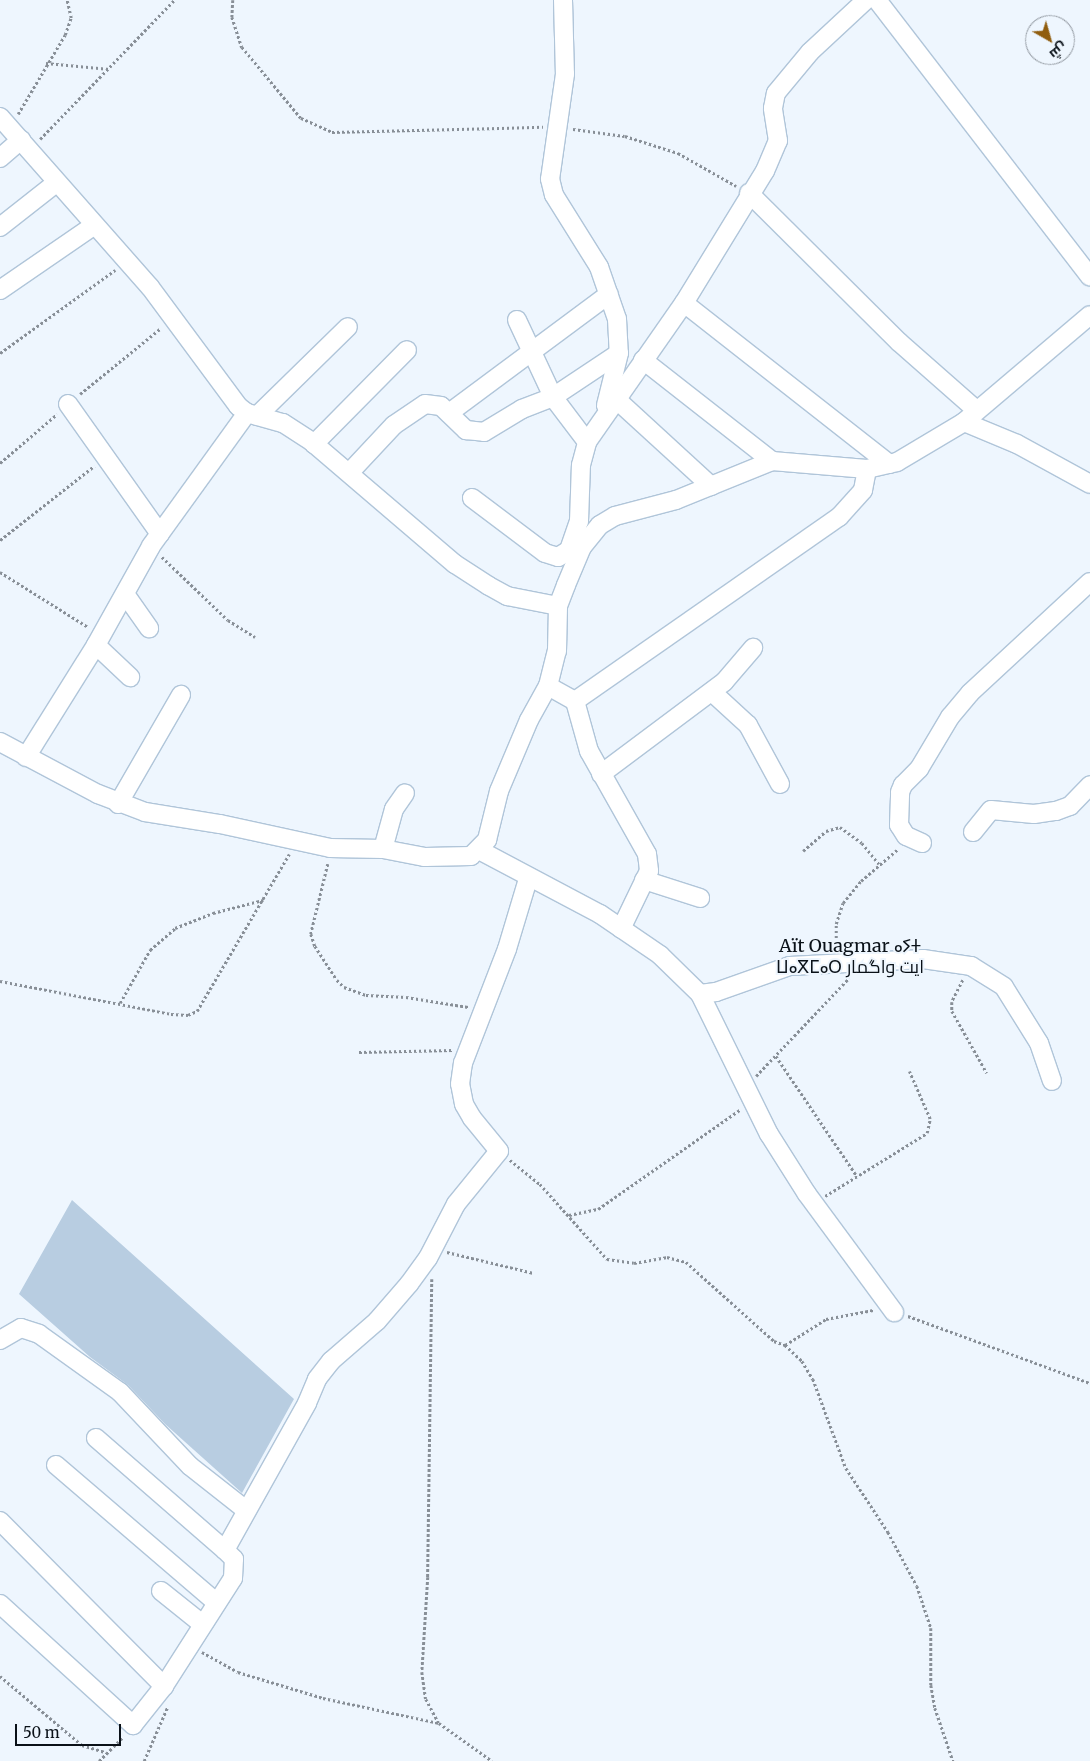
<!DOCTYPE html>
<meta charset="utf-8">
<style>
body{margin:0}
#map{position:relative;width:1090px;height:1761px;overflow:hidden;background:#eef6fe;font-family:Merriweather,Cairo,"Noto Sans Tifinagh",serif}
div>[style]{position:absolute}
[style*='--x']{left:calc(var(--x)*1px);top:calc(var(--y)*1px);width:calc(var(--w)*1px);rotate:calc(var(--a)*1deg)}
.building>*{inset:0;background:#b8cde1}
.path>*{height:2.5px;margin-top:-1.25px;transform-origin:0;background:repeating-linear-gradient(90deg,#888f97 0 2.5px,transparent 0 5px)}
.roads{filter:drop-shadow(1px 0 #b0c5d9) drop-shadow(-1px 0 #b0c5d9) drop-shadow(0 1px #b0c5d9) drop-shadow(0 -1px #b0c5d9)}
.minor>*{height:18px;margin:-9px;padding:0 9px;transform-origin:9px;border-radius:9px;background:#fff}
span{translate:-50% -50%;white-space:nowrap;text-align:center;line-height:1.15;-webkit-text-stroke:4px #eef6fe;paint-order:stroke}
.quarter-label{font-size:18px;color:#0a1118}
.north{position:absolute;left:1025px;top:15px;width:50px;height:50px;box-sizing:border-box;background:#eef6fe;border:1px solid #939aa2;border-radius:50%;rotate:142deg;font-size:14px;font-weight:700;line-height:20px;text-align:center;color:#0a1118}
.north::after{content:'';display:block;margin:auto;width:18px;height:22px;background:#905d0e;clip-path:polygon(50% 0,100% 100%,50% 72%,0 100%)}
.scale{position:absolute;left:15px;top:1724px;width:106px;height:22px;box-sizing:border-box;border:2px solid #0a1118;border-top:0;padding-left:6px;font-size:15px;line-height:18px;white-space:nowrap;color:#0a1118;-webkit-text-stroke:4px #eef6fe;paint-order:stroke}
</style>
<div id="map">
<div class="building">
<div style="clip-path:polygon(72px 1200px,294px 1399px,242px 1493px,165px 1424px,128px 1385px,90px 1357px,19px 1294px)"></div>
</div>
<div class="path">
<div style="--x:233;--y:0;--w:17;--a:93"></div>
<div style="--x:232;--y:17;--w:32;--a:72"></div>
<div style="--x:242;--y:47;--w:92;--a:50.3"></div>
<div style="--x:301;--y:118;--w:34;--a:24"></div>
<div style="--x:332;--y:132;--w:211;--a:-1.4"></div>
<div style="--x:46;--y:63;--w:64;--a:5.4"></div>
<div style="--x:18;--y:114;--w:92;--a:-59.3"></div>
<div style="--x:65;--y:35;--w:18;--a:-71"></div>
<div style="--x:71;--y:18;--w:18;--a:-103"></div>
<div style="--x:573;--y:129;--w:52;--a:7.7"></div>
<div style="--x:625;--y:136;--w:56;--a:17.8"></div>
<div style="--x:678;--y:153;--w:67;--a:29.6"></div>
<div style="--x:40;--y:139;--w:193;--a:-46"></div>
<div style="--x:0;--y:353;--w:142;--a:-35.8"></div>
<div style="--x:80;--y:394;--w:104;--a:-39.2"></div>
<div style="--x:0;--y:463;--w:75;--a:-40.7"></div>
<div style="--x:0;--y:540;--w:120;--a:-38.2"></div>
<div style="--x:162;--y:557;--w:91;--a:43.7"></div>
<div style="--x:228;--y:620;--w:32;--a:32"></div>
<div style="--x:0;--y:572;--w:104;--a:32"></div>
<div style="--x:803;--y:851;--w:30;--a:-41"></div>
<div style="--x:826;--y:831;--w:15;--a:-16"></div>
<div style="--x:840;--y:827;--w:27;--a:36"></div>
<div style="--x:862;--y:843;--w:27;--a:51"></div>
<div style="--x:328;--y:864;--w:72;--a:103.7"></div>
<div style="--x:311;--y:934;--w:13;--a:72"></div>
<div style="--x:315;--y:946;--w:40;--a:57.1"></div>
<div style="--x:337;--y:980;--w:10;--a:45"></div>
<div style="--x:344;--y:987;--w:23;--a:20"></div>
<div style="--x:366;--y:995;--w:40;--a:2.9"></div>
<div style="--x:406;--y:997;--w:63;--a:9.2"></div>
<div style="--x:836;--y:948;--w:24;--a:-90"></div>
<div style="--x:836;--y:924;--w:22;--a:-72"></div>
<div style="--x:843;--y:903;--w:28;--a:-51"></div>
<div style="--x:861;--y:881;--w:49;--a:-40.9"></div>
<div style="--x:963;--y:980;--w:25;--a:117"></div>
<div style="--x:952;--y:1002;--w:9;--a:90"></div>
<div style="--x:952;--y:1011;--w:71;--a:60.6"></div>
<div style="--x:0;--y:981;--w:174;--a:10.9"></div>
<div style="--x:171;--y:1014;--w:17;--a:3"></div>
<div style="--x:188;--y:1015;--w:10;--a:-24"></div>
<div style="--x:197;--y:1011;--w:182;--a:-59.6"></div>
<div style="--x:120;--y:1003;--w:61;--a:-60.5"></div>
<div style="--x:150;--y:950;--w:33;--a:-41"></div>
<div style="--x:175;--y:928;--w:41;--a:-21.5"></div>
<div style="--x:213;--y:913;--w:52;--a:-14.6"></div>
<div style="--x:359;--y:1052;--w:94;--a:-1.2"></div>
<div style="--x:776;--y:1056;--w:145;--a:56"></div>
<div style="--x:756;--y:1076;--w:135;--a:-46.5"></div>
<div style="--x:510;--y:1160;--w:38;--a:39"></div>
<div style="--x:540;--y:1184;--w:101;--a:48.2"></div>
<div style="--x:607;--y:1259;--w:27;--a:8"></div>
<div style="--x:634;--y:1263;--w:34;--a:-10"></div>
<div style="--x:667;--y:1257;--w:20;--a:15"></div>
<div style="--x:686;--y:1262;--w:118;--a:41.9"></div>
<div style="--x:774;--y:1341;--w:12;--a:20"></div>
<div style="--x:785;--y:1345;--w:49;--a:-32.4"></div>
<div style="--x:826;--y:1319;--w:48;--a:-10.8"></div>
<div style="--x:825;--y:1196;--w:120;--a:-31.7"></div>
<div style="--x:927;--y:1133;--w:14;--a:-78"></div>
<div style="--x:930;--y:1119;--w:52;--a:-113.6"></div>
<div style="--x:569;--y:1215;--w:30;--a:-12"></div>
<div style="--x:598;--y:1209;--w:174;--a:-35"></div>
<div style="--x:447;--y:1252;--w:89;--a:13.6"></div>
<div style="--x:432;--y:1279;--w:298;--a:90.8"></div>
<div style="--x:428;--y:1577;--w:95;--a:93.6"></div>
<div style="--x:422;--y:1672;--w:27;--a:82"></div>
<div style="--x:426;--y:1699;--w:27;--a:62"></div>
<div style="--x:439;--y:1723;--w:65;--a:35.6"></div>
<div style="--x:908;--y:1316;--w:194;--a:20.2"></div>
<div style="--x:785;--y:1345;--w:23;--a:43"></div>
<div style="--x:802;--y:1361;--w:21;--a:59"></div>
<div style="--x:813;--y:1379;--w:95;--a:69.7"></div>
<div style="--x:846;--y:1468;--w:77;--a:56.7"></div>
<div style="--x:888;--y:1532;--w:61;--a:61.8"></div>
<div style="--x:917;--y:1586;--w:44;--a:71.6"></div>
<div style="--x:931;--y:1628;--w:57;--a:90"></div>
<div style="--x:931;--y:1685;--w:23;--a:80"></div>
<div style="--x:935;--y:1708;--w:56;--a:71.2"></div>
<div style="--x:202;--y:1652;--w:41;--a:29.1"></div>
<div style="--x:238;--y:1672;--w:89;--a:17"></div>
<div style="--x:323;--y:1698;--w:119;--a:12.2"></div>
<div style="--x:0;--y:1676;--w:107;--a:40.1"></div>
<div style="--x:82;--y:1745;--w:24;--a:17"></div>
<div style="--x:99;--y:1761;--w:35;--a:-45"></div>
<div style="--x:144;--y:1761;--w:58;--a:-66.5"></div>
</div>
<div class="roads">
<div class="minor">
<div style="--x:563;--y:0;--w:74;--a:88.5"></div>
<div style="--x:565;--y:74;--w:106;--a:98.1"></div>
<div style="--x:550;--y:179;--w:16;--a:76"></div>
<div style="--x:554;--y:195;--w:85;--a:58"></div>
<div style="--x:599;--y:267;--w:55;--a:70.9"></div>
<div style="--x:617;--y:319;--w:34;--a:87"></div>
<div style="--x:619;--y:353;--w:54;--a:104"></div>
<div style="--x:877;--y:0;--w:349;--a:52.4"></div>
<div style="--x:0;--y:117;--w:227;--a:48.6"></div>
<div style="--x:150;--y:287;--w:148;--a:53.5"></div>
<div style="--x:238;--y:406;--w:11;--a:38"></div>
<div style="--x:247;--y:413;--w:37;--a:16"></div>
<div style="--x:283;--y:423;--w:35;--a:33"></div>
<div style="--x:312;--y:442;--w:188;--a:40.5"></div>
<div style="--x:455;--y:564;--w:40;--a:32.9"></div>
<div style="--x:489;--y:586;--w:21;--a:29"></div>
<div style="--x:507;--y:596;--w:52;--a:11.1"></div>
<div style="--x:0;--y:158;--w:28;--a:-41"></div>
<div style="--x:749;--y:193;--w:211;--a:44.8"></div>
<div style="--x:899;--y:342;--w:103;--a:41.4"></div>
<div style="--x:0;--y:227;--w:71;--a:-38.2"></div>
<div style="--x:0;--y:290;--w:113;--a:-34.5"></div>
<div style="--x:684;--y:303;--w:261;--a:38.1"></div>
<div style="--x:517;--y:320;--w:85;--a:64.9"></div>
<div style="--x:553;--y:397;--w:56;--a:52.9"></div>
<div style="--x:643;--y:360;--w:164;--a:38.1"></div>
<div style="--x:616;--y:399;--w:129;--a:42.5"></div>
<div style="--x:68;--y:404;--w:159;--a:54.7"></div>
<div style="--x:449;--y:413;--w:199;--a:-36.6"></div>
<div style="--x:257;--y:416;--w:127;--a:-44.4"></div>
<div style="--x:964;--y:422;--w:57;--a:22.5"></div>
<div style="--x:1017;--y:444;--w:83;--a:28.7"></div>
<div style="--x:314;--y:444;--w:132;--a:-45.3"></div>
<div style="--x:350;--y:472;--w:64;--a:-46.9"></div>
<div style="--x:394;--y:425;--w:37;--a:-34"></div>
<div style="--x:425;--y:404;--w:16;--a:7"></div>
<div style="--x:441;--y:406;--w:35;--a:44"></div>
<div style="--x:466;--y:430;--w:18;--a:6"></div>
<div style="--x:484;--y:432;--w:44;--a:-31.2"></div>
<div style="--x:522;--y:409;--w:33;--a:-21"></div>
<div style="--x:553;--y:397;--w:79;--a:-33.7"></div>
<div style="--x:472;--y:498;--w:91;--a:37"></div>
<div style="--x:545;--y:553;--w:14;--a:17"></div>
<div style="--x:558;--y:557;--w:13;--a:-32"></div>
<div style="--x:569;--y:550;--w:31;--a:-71"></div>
<div style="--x:579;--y:521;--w:56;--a:-88"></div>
<div style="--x:581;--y:465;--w:24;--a:-75"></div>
<div style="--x:587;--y:442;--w:169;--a:-55.1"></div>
<div style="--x:684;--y:303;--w:155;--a:-58.5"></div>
<div style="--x:765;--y:171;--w:33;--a:-67"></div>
<div style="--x:778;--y:141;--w:33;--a:-99"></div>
<div style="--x:773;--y:108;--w:15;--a:-79"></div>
<div style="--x:776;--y:93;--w:53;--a:-50.3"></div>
<div style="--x:810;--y:52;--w:76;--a:-42.9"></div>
<div style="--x:125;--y:594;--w:42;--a:54.8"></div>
<div style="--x:96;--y:645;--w:47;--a:43.3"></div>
<div style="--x:548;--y:686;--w:31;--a:29"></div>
<div style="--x:575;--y:701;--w:52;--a:74.4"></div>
<div style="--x:589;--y:751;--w:118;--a:60.6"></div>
<div style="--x:647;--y:854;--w:17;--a:83"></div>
<div style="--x:649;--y:871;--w:64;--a:115.8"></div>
<div style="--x:712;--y:692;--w:49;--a:42.5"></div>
<div style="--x:748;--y:725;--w:67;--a:61.5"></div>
<div style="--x:575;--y:701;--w:322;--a:-34.9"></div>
<div style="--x:839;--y:517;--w:36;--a:-48"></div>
<div style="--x:863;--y:490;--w:21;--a:-79"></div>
<div style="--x:0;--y:742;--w:111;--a:28"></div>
<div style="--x:98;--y:794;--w:50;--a:21"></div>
<div style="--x:145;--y:812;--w:76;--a:9.1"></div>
<div style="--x:220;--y:824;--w:113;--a:12.3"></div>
<div style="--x:330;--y:848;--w:53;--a:1.1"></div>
<div style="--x:383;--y:849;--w:43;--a:10.8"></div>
<div style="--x:425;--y:857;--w:46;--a:-1.2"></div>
<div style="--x:471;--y:856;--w:23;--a:-45"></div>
<div style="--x:487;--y:840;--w:50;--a:-76.2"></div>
<div style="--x:499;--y:791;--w:77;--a:-67.1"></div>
<div style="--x:529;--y:720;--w:39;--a:-61"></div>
<div style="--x:548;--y:686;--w:36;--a:-76"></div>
<div style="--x:557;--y:651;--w:45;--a:-88.7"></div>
<div style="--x:558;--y:606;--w:22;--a:-69"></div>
<div style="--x:566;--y:585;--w:41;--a:-67.2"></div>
<div style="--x:582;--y:547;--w:28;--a:-51"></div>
<div style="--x:600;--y:525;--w:17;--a:-31"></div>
<div style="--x:615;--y:516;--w:63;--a:-14.7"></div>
<div style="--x:676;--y:500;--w:104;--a:-22.1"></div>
<div style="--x:772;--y:461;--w:95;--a:4.8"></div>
<div style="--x:867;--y:469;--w:31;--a:-13"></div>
<div style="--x:897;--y:462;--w:78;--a:-30.8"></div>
<div style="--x:964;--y:422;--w:165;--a:-40.3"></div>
<div style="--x:26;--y:757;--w:132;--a:-58"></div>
<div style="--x:96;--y:645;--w:113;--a:-60.9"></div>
<div style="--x:151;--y:546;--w:164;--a:-54.2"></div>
<div style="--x:601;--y:774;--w:154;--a:-36.8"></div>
<div style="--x:724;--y:682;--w:45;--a:-49.5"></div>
<div style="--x:118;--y:804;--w:126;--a:-60"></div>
<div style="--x:973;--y:832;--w:28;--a:-51"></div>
<div style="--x:991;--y:810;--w:43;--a:5.3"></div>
<div style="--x:1034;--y:814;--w:22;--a:-8"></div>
<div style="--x:1056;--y:811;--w:15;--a:-20"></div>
<div style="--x:1070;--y:806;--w:29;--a:-46"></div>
<div style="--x:922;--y:843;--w:17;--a:-156"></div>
<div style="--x:906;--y:836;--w:13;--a:-122"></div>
<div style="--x:899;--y:825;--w:33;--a:-88"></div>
<div style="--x:900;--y:792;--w:8;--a:-67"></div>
<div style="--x:903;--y:785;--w:23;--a:-45"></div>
<div style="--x:919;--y:769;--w:61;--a:-59.2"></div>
<div style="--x:950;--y:717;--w:31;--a:-50"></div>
<div style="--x:970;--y:693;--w:163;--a:-42.8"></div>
<div style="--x:383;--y:849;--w:41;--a:-74.6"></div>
<div style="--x:394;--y:809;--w:19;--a:-55"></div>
<div style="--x:479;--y:850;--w:137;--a:27.9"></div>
<div style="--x:600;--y:914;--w:73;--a:34.3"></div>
<div style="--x:660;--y:955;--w:56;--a:44.3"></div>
<div style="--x:700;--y:994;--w:16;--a:-7"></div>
<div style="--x:716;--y:992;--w:78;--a:-19.4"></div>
<div style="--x:790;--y:966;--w:133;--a:-3"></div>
<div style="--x:923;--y:959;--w:49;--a:8.3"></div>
<div style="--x:971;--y:966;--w:39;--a:32"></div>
<div style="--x:1004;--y:987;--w:66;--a:58"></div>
<div style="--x:1039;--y:1043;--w:40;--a:71.1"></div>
<div style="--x:644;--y:880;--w:59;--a:17.8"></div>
<div style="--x:700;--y:994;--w:156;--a:63.8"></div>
<div style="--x:769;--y:1134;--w:71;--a:57.7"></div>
<div style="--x:807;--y:1194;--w:147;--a:53.6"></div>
<div style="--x:0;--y:1340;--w:24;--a:-30"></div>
<div style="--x:21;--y:1328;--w:19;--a:18"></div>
<div style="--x:39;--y:1334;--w:100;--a:35.6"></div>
<div style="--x:120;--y:1392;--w:102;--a:46.6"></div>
<div style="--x:190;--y:1466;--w:71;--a:38.2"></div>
<div style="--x:96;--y:1438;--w:171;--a:41"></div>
<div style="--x:56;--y:1465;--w:211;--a:40.6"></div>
<div style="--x:0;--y:1521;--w:233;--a:45.2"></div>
<div style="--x:161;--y:1591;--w:51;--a:38.7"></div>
<div style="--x:0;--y:1604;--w:180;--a:42.3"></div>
<div style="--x:133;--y:1725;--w:50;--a:-51.5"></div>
<div style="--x:164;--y:1686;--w:128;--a:-57.4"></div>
<div style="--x:233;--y:1578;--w:19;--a:-87"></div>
<div style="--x:234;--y:1559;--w:13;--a:-135"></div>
<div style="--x:225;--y:1550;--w:168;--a:-60.8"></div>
<div style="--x:307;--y:1403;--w:26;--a:-67"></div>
<div style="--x:317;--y:1379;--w:23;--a:-52"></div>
<div style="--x:331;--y:1361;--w:61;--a:-41"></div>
<div style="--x:377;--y:1321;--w:49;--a:-49.1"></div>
<div style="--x:409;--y:1284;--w:32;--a:-54"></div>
<div style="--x:428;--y:1258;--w:61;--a:-62.6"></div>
<div style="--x:456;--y:1204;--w:68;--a:-50.9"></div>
<div style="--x:499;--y:1151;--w:43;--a:-129.3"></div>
<div style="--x:472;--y:1118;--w:16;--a:-120"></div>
<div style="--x:464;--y:1104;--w:20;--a:-101"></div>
<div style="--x:460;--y:1084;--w:21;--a:-82"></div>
<div style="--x:463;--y:1063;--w:122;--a:-68.9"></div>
<div style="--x:507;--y:949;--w:73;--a:-73.3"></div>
</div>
</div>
<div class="quarter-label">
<span style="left:850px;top:957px">Aït Ouagmar ⴰⵢⵜ<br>ⵡⴰⴳⵎⴰⵔ ايت واگمار</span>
</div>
<div class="north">ش</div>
<div class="scale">50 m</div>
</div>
